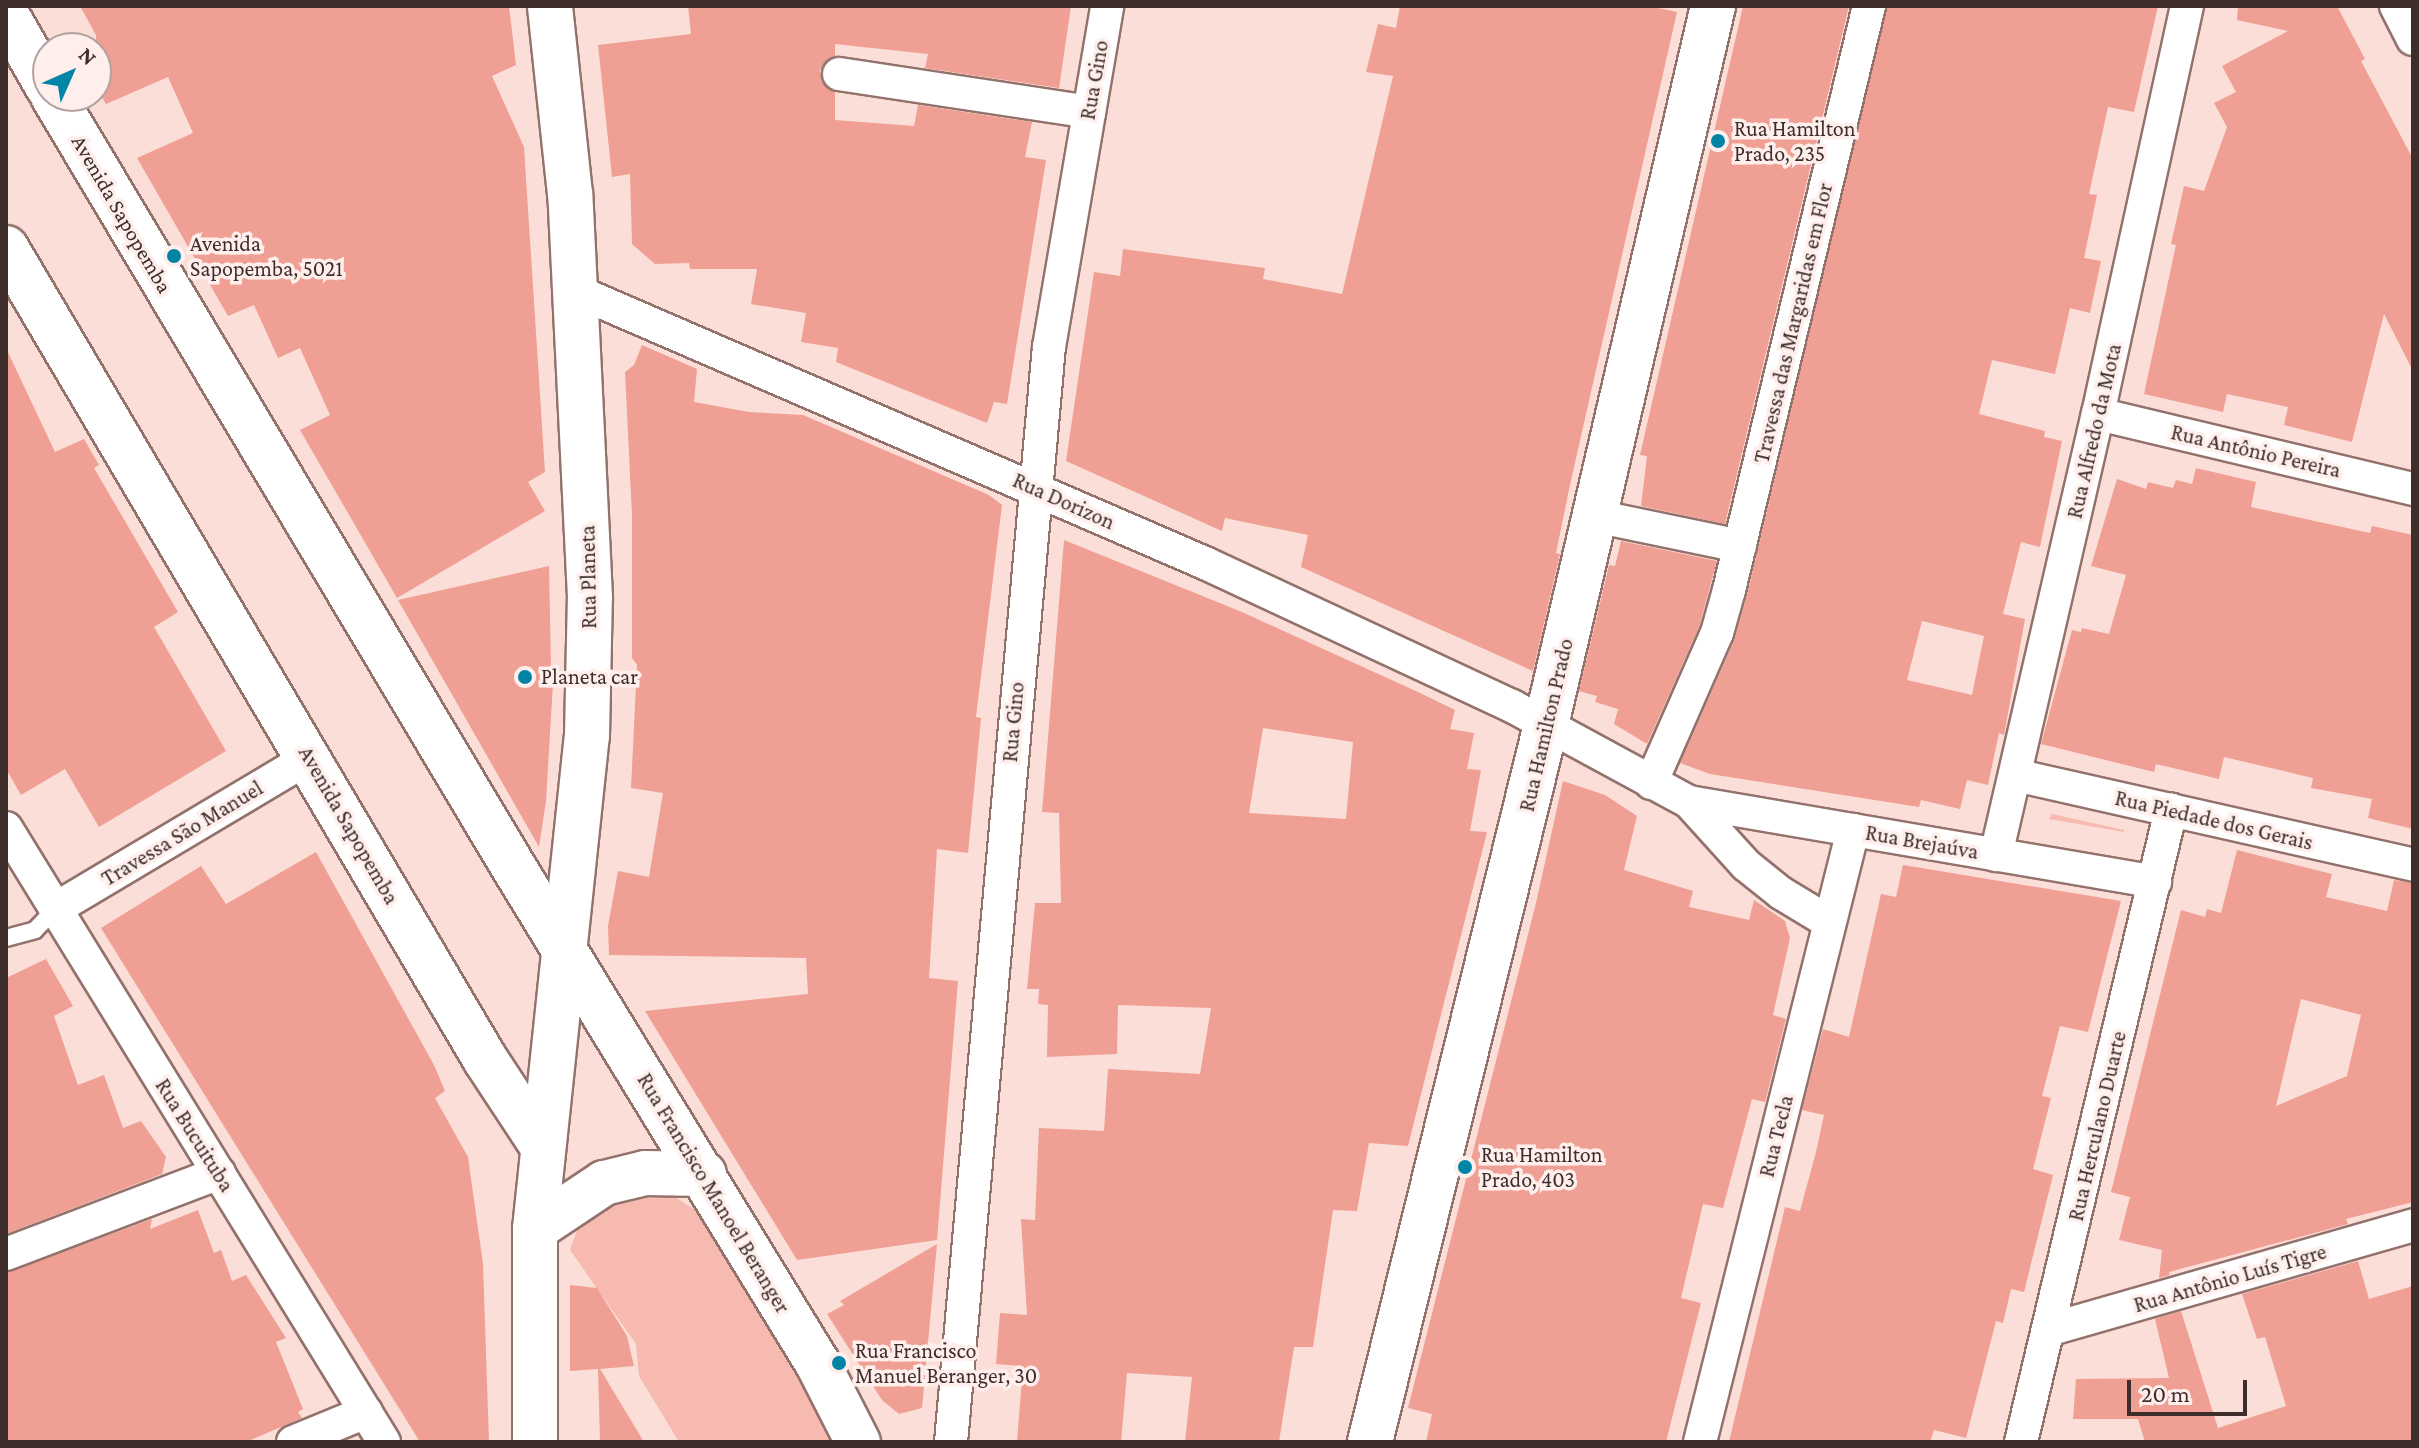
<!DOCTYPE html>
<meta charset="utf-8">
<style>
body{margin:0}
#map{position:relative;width:2419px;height:1448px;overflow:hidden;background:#fcded8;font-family:"Crimson Pro",serif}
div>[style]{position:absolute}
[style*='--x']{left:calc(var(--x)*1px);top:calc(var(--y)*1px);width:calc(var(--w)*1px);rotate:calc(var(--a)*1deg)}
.green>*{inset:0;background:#f6bab0}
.building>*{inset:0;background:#ef9f93}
.roads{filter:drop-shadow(2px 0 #93726c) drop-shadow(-2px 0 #93726c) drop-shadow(0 2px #93726c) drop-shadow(0 -2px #93726c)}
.lane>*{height:16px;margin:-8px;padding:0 8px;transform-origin:8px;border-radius:8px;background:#fff}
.street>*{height:32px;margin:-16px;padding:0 16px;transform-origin:16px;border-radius:16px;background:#fff}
.secondary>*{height:44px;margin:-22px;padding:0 22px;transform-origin:22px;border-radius:22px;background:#fff}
.dots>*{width:22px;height:22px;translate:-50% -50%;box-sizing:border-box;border:4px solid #ffefec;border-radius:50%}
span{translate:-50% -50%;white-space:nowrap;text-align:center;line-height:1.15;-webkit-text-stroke:7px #ffefec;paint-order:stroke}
.street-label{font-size:22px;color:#3d2e2c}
.poi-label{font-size:22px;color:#3d2e2c}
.left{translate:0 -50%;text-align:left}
.frame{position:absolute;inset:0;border:8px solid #3d2e2c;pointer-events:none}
.north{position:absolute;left:32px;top:32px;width:80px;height:80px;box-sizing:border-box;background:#ffefec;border:2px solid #b1a29f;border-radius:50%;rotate:45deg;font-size:22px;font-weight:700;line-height:32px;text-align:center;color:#3d2e2c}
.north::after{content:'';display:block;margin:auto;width:28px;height:36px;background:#0085a7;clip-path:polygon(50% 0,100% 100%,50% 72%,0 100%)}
.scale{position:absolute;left:2127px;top:1380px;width:120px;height:36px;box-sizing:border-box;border:4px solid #3d2e2c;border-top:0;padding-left:10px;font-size:24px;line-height:28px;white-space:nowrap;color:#3d2e2c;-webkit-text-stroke:6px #ffefec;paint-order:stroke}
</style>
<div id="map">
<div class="green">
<div style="clip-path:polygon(2052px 814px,2124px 830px,2124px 832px,2049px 819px)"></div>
<div style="clip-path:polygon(659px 1187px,697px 1211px,836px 1442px,679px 1442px,639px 1376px,636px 1344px,570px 1250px,580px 1221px,603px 1198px)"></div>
</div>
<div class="building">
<div style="clip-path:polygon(80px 6px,509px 6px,516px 65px,492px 76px,524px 147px,545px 472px,528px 482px,545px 511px,397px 598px,300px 430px,330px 415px,300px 348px,278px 358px,254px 305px,228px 316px,137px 158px,193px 133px,168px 77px,106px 104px,96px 88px,96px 35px)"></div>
<div style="clip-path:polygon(688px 6px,1071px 6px,1059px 88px,925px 68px,928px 54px,835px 44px,835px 56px,825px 62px,820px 70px,822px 82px,835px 92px,835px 120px,914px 126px,918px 105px,1032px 122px,1025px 157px,1046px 160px,1007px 404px,994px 402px,987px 423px,836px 362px,838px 348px,801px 342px,806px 313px,751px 304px,757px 269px,690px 269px,689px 263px,655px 264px,632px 244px,630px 174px,612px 177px,598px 45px,691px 34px)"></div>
<div style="clip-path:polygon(1400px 6px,1648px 6px,1677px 12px,1570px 485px,1556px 553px,1560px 554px,1533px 671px,1301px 567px,1308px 535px,1225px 518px,1222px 531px,1066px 461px,1094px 272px,1120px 276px,1123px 249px,1265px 268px,1263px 279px,1342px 294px,1393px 76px,1366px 72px,1378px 24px,1396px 28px)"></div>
<div style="clip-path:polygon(1743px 6px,1849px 6px,1725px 524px,1641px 506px,1647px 456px,1640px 455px)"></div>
<div style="clip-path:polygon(evenodd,1887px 6px,2158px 6px,2134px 112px,2108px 107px,2089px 194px,2097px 195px,2084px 258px,2101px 261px,2090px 313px,2070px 308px,2055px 374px,1992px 360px,1979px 414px,2045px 431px,2044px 437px,2062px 441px,2040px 547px,2021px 542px,2003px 614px,2025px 619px,2004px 735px,1999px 733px,1988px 785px,1967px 780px,1960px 809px,1921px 800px,1919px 807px,1710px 774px,1680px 763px,1734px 641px,1747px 595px,1887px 6px,1922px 621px,1984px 636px,1972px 695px,1907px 680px,1922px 621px)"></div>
<div style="clip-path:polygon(2238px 6px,2337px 6px,2365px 59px,2361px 61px,2413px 159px,2413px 371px,2384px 314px,2352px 442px,2284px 425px,2288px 407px,2227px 394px,2223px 412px,2144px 394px,2176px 245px,2171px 244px,2184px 186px,2204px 191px,2227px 127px,2214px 103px,2236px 92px,2222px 66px,2288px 31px,2237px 20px)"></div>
<div style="clip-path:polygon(642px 345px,697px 369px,694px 402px,749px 412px,803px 415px,989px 495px,1002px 505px,976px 717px,981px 718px,968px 853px,937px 849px,929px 978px,958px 981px,937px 1240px,797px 1260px,645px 1011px,808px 994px,806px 958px,609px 955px,608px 926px,618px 871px,649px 877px,663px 793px,631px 788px,637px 665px,632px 658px,632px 515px,625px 372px,634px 365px)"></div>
<div style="clip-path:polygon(6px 348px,55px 452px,84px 439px,99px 465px,94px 468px,178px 612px,154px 627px,226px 751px,99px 827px,65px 769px,21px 795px,6px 769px)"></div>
<div style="clip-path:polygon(2196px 468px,2256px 482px,2251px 507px,2370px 533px,2372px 526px,2413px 535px,2413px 829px,2368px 818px,2372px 799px,2311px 788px,2313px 778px,2224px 757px,2219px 779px,2156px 764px,2154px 772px,2041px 744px,2072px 630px,2081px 632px,2082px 628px,2109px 634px,2126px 575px,2091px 566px,2117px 479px,2146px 489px,2148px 482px,2173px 488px,2176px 480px,2192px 484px)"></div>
<div style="clip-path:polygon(evenodd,1064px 540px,1242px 612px,1418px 692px,1455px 710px,1450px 729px,1474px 733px,1467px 769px,1481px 770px,1470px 831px,1487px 832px,1408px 1146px,1369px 1143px,1357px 1211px,1333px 1210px,1313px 1347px,1294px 1347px,1279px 1442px,1185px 1442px,1192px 1377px,1127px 1373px,1121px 1442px,1017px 1442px,1023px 1366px,996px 1364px,1000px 1313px,1027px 1315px,1021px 1219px,1035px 1220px,1039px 1128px,1104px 1131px,1108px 1069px,1200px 1074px,1211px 1008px,1118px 1005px,1117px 1054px,1047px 1057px,1048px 1005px,1038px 1004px,1039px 989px,1027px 989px,1035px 903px,1061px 903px,1059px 813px,1042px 812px,1064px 540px,1263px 728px,1353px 742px,1346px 819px,1249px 813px,1263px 728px)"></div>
<div style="clip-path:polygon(1621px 541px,1717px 561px,1699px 627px,1647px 744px,1614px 724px,1618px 709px,1595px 702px,1597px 696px,1579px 691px,1609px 565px,1615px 566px)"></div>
<div style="clip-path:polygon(549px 566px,551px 667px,554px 666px,546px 801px,539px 847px,398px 600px)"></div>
<div style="clip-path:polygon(1563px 781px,1605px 795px,1637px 816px,1624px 870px,1693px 891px,1689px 907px,1749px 920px,1754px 900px,1785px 921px,1790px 938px,1773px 1015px,1786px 1019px,1765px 1102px,1752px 1099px,1723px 1208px,1703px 1204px,1681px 1298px,1701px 1303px,1666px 1442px,1426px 1442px,1432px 1414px,1408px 1408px,1536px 903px)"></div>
<div style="clip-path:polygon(evenodd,2237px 850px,2332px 874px,2326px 897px,2387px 911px,2394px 880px,2413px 883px,2413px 1202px,2346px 1219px,2348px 1224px,2169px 1272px,2170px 1275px,2159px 1278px,2162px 1250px,2119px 1240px,2130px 1197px,2111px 1192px,2181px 910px,2205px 917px,2207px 909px,2221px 913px,2237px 850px,2301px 999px,2361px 1015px,2347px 1076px,2276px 1106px,2301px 999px)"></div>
<div style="clip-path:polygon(316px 852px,434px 1065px,445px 1091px,435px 1098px,468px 1157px,483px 1264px,489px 1442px,420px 1442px,101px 928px,201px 866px,226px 904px)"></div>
<div style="clip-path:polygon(1903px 865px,2121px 901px,2088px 1032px,2060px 1026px,2042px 1096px,2051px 1098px,2033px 1169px,2053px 1175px,2024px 1292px,2011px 1289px,2003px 1323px,1996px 1321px,1966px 1438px,1934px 1430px,1930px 1442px,1729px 1442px,1785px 1207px,1800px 1211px,1816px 1152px,1824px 1115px,1802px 1110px,1823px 1029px,1849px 1037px,1881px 894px,1896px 897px)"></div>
<div style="clip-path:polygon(46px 959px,73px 1006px,54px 1016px,78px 1085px,104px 1075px,123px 1128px,141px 1121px,166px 1157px,162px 1174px,6px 1234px,6px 978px)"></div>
<div style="clip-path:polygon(198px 1210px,214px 1253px,221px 1250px,232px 1281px,246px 1275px,286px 1338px,276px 1342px,303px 1409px,298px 1412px,302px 1418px,246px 1442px,6px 1442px,6px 1273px,152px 1219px,150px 1229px)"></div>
<div style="clip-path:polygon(937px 1244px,922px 1408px,899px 1414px,882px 1400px,827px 1314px,844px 1305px,840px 1301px)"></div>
<div style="clip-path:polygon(2358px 1261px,2369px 1299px,2413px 1286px,2413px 1442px,2145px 1442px,2138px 1419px,2073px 1419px,2076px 1379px,2169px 1378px,2155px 1319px,2181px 1311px,2218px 1428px,2286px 1406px,2265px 1337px,2257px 1339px,2242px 1294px)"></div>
<div style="clip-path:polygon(570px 1285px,597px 1288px,627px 1336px,634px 1366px,600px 1369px,644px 1442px,600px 1442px,598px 1369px,570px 1371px)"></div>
</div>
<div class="roads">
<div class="lane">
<div style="--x:6;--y:938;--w:30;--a:-15"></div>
<div style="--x:35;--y:930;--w:29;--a:-46"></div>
</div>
<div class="street">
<div style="--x:2396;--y:6;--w:37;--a:63"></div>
<div style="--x:839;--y:74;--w:253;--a:8.6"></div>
<div style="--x:576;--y:291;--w:685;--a:23.39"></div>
<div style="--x:1205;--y:563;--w:339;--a:25"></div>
<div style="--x:1512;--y:706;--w:201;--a:28.5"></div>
<div style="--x:1689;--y:802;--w:473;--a:9.7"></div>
<div style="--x:2098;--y:414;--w:324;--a:13.4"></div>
<div style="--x:1595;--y:516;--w:148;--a:11.7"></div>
<div style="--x:2015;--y:775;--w:408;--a:12.7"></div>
<div style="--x:1651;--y:783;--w:164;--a:-66.3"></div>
<div style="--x:1717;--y:633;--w:45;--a:-74.4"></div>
<div style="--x:1729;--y:590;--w:601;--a:-76.52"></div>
<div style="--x:1689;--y:802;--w:85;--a:47.9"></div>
<div style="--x:1746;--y:865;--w:45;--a:38.7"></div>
<div style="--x:1781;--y:893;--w:56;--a:31.1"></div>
<div style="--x:6;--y:828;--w:721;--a:58.38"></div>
<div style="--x:1996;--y:855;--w:453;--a:-77"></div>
<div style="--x:2098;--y:414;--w:418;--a:-77.7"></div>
<div style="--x:55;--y:909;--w:297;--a:-30.8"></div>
<div style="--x:6;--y:1254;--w:228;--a:-20.8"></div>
<div style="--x:2048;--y:1330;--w:380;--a:-16"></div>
<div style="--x:293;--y:1442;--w:79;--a:-22.3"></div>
<div style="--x:951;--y:1442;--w:1099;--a:-84.89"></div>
<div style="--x:1049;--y:347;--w:346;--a:-80.3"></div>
<div style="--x:1700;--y:1442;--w:631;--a:-75.96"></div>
<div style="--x:2021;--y:1442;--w:650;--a:-76.65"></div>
</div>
<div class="secondary">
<div style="--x:6;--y:14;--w:84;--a:60.1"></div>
<div style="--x:53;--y:96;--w:903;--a:59.15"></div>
<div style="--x:516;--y:871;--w:578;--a:58.51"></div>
<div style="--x:818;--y:1364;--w:88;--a:62.9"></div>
<div style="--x:6;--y:248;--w:942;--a:59.43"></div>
<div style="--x:485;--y:1059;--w:105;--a:56.6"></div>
<div style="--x:535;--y:1229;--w:83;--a:-33.7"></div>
<div style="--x:604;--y:1183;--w:42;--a:-13.7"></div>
<div style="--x:645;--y:1173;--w:59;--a:1"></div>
<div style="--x:535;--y:1442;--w:213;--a:-90"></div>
<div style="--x:535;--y:1229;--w:496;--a:-84"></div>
<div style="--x:587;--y:736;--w:139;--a:-88.8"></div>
<div style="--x:590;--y:597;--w:403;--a:-92.8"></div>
<div style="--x:570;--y:194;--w:189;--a:-96.1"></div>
<div style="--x:1370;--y:1442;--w:738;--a:-76.21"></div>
<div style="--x:1546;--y:725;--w:738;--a:-76.92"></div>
</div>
</div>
<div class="dots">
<div style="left:1718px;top:141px;background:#0085a7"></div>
<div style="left:174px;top:256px;background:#0085a7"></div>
<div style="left:525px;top:677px;background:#0085a7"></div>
<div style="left:1465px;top:1167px;background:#0085a7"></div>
<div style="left:839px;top:1363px;background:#0085a7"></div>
</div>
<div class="street-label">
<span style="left:1094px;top:80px;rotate:-80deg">Rua Gino</span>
<span style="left:122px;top:214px;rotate:60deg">Avenida Sapopemba</span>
<span style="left:1793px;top:323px;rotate:-77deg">Travessa das Margaridas em Flor</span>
<span style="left:2094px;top:431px;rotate:-77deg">Rua Alfredo da Mota</span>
<span style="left:2256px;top:451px;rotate:13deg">Rua Antônio Pereira</span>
<span style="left:1064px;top:501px;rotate:24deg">Rua Dorizon</span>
<span style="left:588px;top:577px;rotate:-91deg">Rua Planeta</span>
<span style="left:1013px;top:722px;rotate:-85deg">Rua Gino</span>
<span style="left:1546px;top:725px;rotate:-77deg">Rua Hamilton Prado</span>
<span style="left:2214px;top:820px;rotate:13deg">Rua Piedade dos Gerais</span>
<span style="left:349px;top:825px;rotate:60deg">Avenida Sapopemba</span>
<span style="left:182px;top:833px;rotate:-31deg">Travessa São Manuel</span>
<span style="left:1922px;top:842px;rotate:10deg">Rua Brejaúva</span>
<span style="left:2097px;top:1126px;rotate:-77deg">Rua Herculano Duarte</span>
<span style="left:195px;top:1135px;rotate:58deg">Rua Bucuituba</span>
<span style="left:1776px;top:1136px;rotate:-76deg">Rua Tecla</span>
<span style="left:714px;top:1193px;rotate:59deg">Rua Francisco Manoel Beranger</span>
<span style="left:2230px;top:1278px;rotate:-16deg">Rua Antônio Luís Tigre</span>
</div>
<div class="poi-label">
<span class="left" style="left:1734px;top:141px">Rua Hamilton<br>Prado, 235</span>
<span class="left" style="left:190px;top:256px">Avenida<br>Sapopemba, 5021</span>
<span class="left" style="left:541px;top:677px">Planeta car</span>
<span class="left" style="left:1481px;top:1167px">Rua Hamilton<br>Prado, 403</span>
<span class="left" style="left:855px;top:1363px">Rua Francisco<br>Manuel Beranger, 30</span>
</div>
<div class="frame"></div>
<div class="north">N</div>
<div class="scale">20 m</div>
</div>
